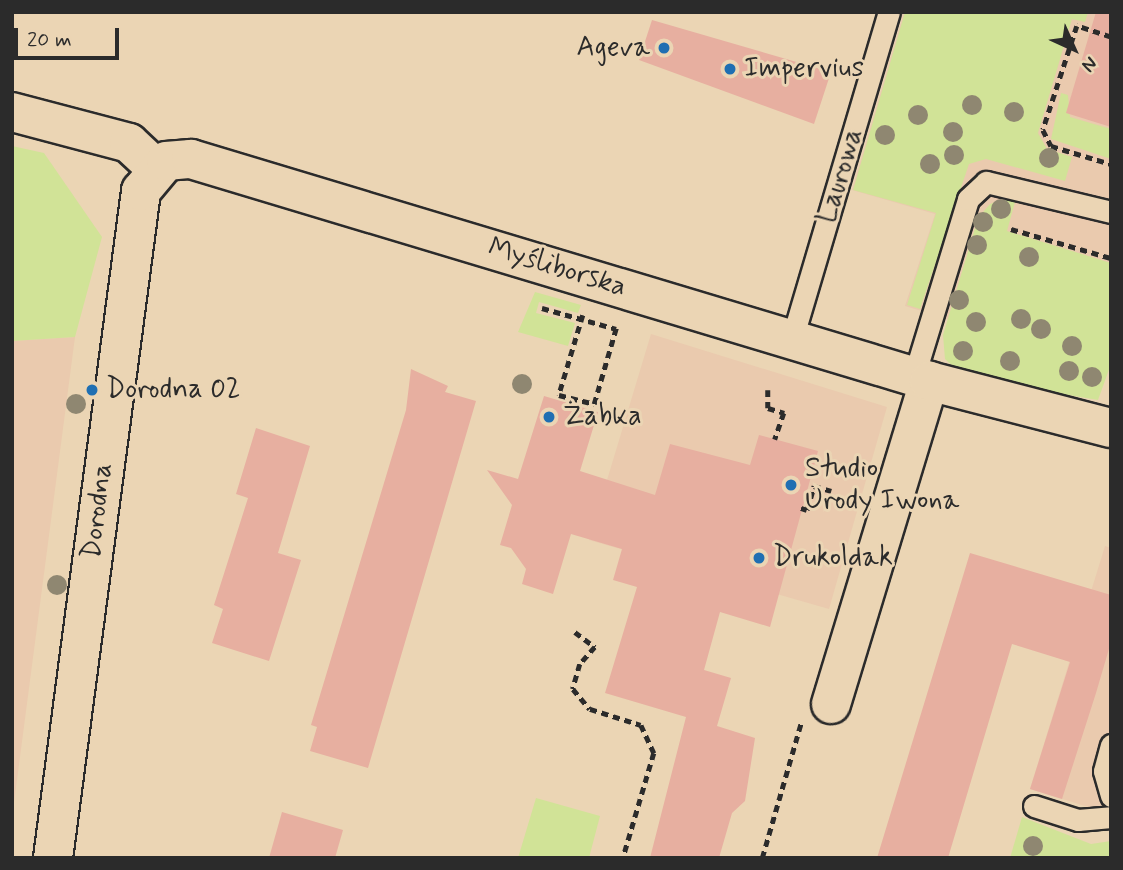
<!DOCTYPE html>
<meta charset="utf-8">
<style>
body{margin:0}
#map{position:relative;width:1123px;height:870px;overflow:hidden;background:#ebd5b4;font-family:Mynerve,sans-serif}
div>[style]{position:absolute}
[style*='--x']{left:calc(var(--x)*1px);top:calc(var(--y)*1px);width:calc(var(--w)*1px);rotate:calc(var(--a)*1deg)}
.built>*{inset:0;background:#eacaae}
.green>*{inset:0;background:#d1e397}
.building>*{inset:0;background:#e7afa0}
.path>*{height:4.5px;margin-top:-2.25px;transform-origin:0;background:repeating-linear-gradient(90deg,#2b2b2b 0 7px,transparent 0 12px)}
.roads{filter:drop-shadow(2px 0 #2b2b2b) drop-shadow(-2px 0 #2b2b2b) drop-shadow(0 2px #2b2b2b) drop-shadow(0 -2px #2b2b2b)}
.service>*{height:21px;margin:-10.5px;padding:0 10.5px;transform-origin:10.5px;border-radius:10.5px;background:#ebd5b4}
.minor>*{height:38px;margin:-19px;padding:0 19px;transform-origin:19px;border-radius:19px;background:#ebd5b4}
.tertiary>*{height:38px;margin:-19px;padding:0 19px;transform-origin:19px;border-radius:19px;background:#ebd5b4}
.trees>*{width:20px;height:20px;margin:-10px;border-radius:50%;background:#8f8771}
.dots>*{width:19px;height:19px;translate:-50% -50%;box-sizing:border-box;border:4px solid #ebd5b4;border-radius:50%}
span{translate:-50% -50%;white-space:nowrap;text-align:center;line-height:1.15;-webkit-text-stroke:6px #ebd5b4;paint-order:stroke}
.poi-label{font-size:28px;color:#2b2b2b}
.right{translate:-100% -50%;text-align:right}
.left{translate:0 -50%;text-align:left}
.street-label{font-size:28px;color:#2b2b2b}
.frame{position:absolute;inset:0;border:14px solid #2b2b2b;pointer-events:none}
.north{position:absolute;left:1039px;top:14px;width:70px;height:70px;-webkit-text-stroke:5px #ebd5b4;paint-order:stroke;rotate:135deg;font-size:19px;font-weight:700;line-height:28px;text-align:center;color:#2b2b2b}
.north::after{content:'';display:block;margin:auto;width:24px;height:32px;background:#2b2b2b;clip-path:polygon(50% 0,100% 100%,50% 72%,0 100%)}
.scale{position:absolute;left:14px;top:28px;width:105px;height:32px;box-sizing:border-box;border:4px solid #2b2b2b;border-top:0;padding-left:9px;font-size:21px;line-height:24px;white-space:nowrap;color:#2b2b2b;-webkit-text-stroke:5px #ebd5b4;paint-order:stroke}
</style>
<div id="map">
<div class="built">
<div style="clip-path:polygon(904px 12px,1111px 12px,1111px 368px,905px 306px,935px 214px,852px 190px)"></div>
<div style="clip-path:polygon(651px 334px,887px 407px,829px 609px,589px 540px)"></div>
<div style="clip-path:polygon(75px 337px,12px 818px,12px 341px)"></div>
<div style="clip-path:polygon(1105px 546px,1111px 548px,1111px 814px,1030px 789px)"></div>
</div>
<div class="green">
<div style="clip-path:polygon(905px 12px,1088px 12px,1085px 22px,1072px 19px,1038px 133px,1047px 149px,1072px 157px,1065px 181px,986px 159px,969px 164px,920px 309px,907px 305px,936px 213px,853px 190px)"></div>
<div style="clip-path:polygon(1061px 93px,1068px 95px,1070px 117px,1111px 129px,1111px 159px,1051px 139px)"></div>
<div style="clip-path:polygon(12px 146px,44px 153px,102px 237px,75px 337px,12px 341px)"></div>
<div style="clip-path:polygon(1009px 197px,1015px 202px,1007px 231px,1111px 263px,1111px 364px,1098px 400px,1002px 384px,959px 372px,945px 359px,943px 335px,978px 218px,990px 204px)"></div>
<div style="clip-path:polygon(535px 292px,581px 305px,578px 313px,539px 302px,536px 313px,575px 323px,568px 346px,518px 332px)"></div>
<div style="clip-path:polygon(536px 798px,600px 816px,589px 858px,518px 858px)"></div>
<div style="clip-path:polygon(1022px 817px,1091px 844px,1111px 841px,1111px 858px,1010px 858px)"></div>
</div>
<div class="building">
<div style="clip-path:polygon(1096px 12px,1111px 12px,1111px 127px,1066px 113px)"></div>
<div style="clip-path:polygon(652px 20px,831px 72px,814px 124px,639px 60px)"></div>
<div style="clip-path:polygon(411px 369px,448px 386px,445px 392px,476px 401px,368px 768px,310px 751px,317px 727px,311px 725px,406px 410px)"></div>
<div style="clip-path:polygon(544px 396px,598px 412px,580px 471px,655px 495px,670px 444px,750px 465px,759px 435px,818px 451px,770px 627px,720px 612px,704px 670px,731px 678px,717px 726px,755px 738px,745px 801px,732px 813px,719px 858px,650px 858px,686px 717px,605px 693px,637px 587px,613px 580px,622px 549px,571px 534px,553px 594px,522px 584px,526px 569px,511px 548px,500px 545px,512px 505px,487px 470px,518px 479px)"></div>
<div style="clip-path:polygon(256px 428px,310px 446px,278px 553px,301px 560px,269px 661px,212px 643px,223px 609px,214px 605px,248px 498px,236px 494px)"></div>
<div style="clip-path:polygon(970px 553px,1111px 595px,1111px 642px,1096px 693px,1062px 799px,1030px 789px,1070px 662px,1012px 644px,948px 858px,877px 858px)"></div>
<div style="clip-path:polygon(282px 812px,343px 830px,335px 858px,269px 858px)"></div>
</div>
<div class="path">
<div style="--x:1111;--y:37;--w:36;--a:-162"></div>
<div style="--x:1077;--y:26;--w:109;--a:108.1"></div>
<div style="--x:1043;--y:130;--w:18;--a:63"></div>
<div style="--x:1051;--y:146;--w:63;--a:16.7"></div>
<div style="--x:1011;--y:229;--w:104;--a:16.2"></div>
<div style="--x:542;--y:308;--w:77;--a:15.8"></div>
<div style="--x:583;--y:315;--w:84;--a:106.7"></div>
<div style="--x:559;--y:395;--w:36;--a:14"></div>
<div style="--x:594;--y:404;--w:82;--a:-73.8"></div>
<div style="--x:768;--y:390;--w:18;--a:90"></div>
<div style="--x:768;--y:408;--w:17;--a:17"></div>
<div style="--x:784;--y:413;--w:28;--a:109"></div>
<div style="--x:801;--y:508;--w:6;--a:18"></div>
<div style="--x:807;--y:510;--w:25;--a:-74"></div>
<div style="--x:814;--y:486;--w:18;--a:16"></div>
<div style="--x:575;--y:632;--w:25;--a:37"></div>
<div style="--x:595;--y:647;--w:23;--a:131"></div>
<div style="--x:580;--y:664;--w:26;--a:106"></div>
<div style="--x:573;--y:689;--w:26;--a:50"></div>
<div style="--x:590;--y:709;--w:53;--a:17.4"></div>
<div style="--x:641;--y:725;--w:31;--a:65"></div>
<div style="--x:654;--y:753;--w:109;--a:106.4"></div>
<div style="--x:762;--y:858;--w:141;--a:-73.9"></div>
</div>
<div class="roads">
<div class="service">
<div style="--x:792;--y:339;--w:341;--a:-73.5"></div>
<div style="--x:914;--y:376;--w:185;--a:-73"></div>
<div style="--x:968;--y:199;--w:25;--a:-43"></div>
<div style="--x:986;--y:182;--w:129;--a:13.5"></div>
<div style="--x:1111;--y:745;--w:27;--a:105"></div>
<div style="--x:1104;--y:771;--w:26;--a:74"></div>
<div style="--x:1034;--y:806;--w:46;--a:17.7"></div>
<div style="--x:1078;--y:820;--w:33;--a:-5"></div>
</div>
<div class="minor">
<div style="--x:12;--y:112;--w:121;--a:14.8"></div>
<div style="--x:129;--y:143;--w:35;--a:43"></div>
<div style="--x:831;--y:704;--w:338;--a:-73.1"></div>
</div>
<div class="tertiary">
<div style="--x:53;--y:858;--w:673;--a:-82.48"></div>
<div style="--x:141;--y:191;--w:39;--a:-50"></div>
<div style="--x:166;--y:161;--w:25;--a:-5"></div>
<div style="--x:191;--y:159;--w:771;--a:16.74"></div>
<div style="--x:929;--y:381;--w:188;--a:14.5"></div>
</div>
</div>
<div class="trees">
<div style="left:972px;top:105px"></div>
<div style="left:1014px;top:112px"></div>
<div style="left:918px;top:115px"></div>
<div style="left:953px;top:132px"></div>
<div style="left:885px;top:135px"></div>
<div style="left:954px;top:155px"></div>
<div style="left:1049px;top:158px"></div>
<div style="left:930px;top:164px"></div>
<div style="left:1001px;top:209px"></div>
<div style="left:983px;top:222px"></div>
<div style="left:977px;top:245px"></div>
<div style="left:1029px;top:257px"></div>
<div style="left:959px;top:300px"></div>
<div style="left:1021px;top:319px"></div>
<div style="left:976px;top:322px"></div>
<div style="left:1041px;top:329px"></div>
<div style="left:1072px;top:346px"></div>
<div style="left:963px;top:351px"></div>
<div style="left:1010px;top:361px"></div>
<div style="left:1069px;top:371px"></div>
<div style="left:1092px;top:377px"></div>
<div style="left:522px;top:384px"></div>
<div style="left:76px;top:404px"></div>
<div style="left:57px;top:585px"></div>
<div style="left:1033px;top:846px"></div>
</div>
<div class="dots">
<div style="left:664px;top:48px;background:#1f6fb2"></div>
<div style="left:730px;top:69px;background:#1f6fb2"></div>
<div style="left:92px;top:390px;background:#1f6fb2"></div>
<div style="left:549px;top:417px;background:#1f6fb2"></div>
<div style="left:791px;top:485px;background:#1f6fb2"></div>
<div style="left:759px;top:558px;background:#1f6fb2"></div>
</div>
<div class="poi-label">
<span class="right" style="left:650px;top:48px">Ageva</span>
<span class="left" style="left:744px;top:69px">Impervius</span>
<span class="left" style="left:106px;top:390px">Dorodna 02</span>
<span class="left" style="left:563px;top:417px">Żabka</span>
<span class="left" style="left:805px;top:485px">Studio<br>Urody Iwona</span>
<span class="left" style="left:773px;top:558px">Drukoldak</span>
</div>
<div class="street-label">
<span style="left:841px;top:176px;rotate:-73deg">Laurowa</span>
<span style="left:557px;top:268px;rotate:17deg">Myśliborska</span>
<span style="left:98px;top:511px;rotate:-83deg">Dorodna</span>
</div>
<div class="frame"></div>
<div class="north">N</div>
<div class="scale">20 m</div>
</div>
